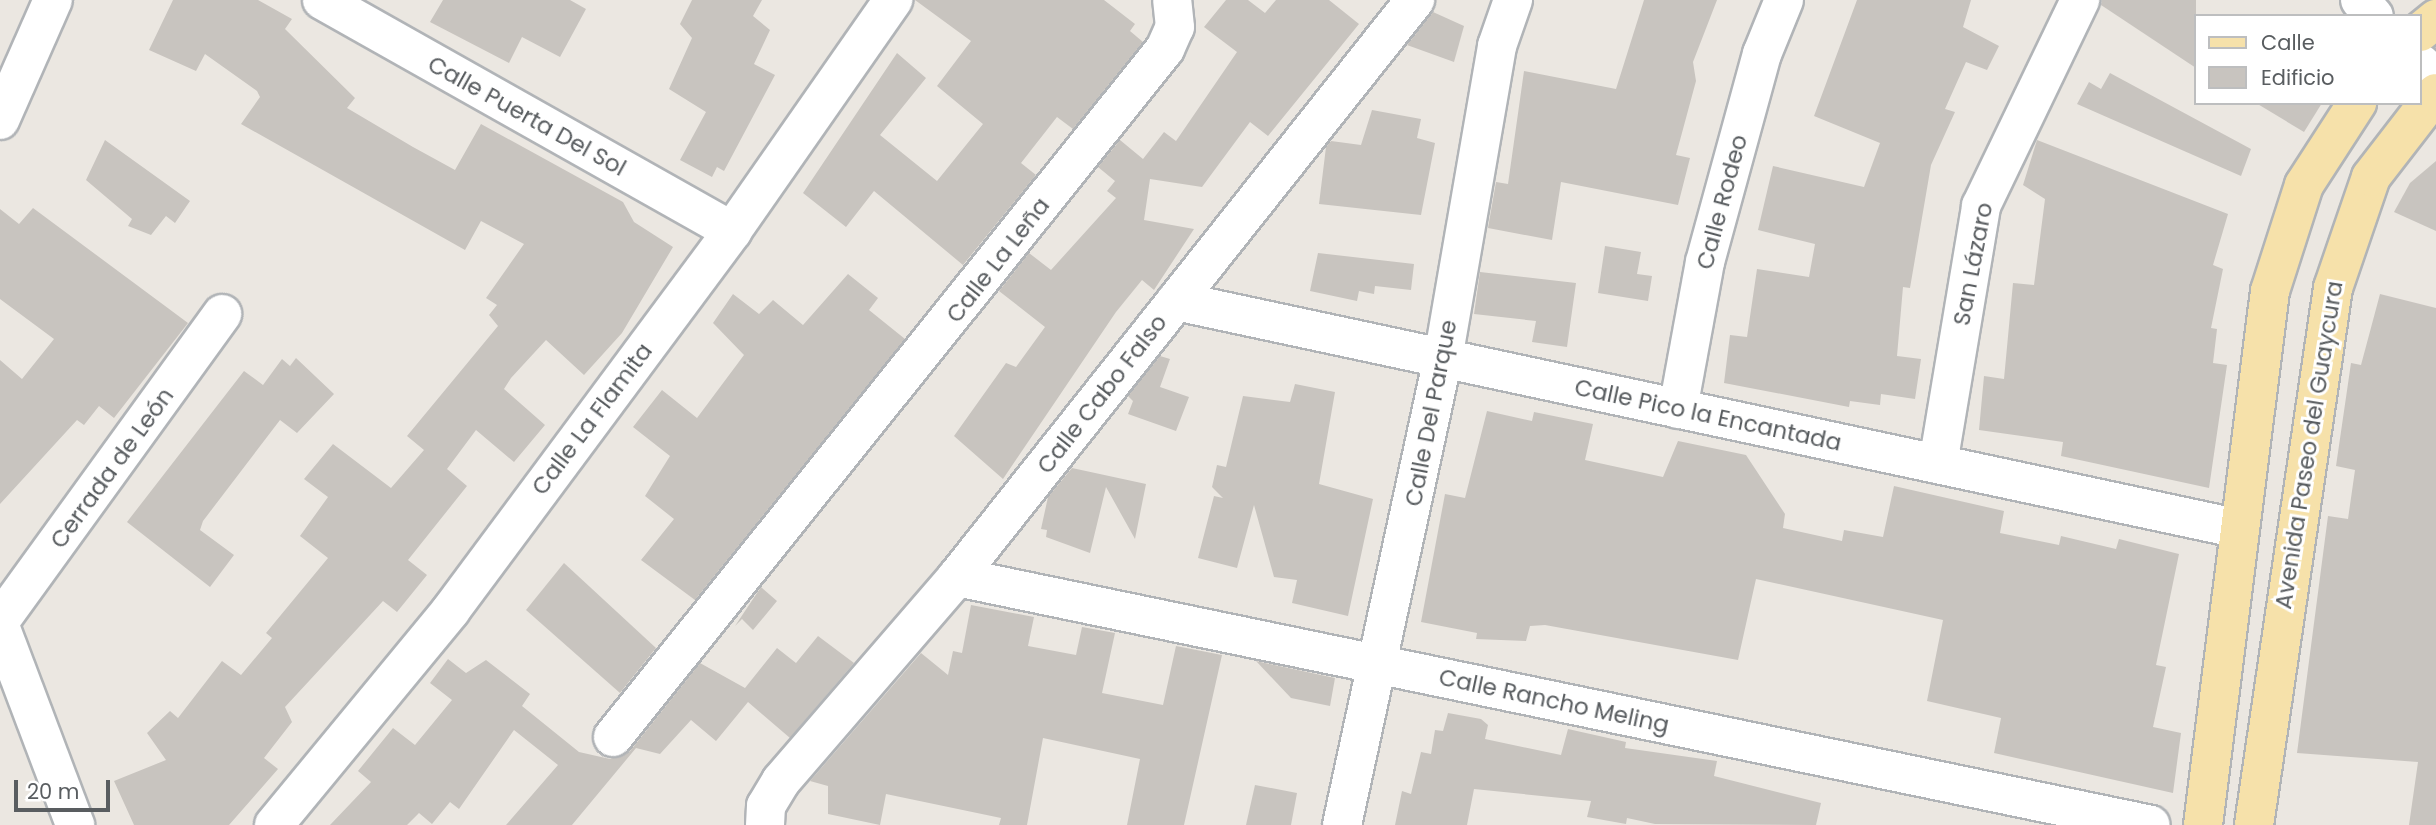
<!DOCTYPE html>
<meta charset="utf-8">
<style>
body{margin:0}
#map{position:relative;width:2436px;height:825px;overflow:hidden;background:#ebe7e1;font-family:Poppins,sans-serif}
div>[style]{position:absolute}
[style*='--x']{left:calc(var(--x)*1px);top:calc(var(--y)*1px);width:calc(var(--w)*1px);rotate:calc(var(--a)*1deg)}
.building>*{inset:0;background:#c8c4bf}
.roads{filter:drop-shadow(2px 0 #b1b4b7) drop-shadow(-2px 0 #b1b4b7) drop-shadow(0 2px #b1b4b7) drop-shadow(0 -2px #b1b4b7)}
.minor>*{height:38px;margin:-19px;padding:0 19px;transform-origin:19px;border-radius:19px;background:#fff}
.major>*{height:38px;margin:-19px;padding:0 19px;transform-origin:19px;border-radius:19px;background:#f6e1aa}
span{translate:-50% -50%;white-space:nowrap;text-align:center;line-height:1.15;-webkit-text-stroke:6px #fff;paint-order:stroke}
.street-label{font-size:23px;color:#595d60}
.legend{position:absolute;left:2194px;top:14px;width:228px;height:91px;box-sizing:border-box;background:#fff;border:2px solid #bdbebf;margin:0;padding:9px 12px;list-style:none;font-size:21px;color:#595d60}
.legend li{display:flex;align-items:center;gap:14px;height:35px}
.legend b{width:35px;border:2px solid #bdbebf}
.scale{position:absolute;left:14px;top:780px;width:96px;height:32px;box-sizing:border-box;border:4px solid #595d60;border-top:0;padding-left:9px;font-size:21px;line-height:24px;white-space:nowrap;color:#595d60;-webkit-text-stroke:5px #fff;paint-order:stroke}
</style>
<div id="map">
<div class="building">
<div style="clip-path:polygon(173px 0,258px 0,292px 19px,285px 29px,355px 98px,347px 108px,413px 147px,455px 170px,481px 124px,623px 202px,634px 222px,673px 247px,622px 333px,584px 375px,546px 340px,511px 378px,504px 389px,545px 425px,514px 462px,476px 430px,447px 469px,467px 486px,408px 560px,427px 575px,397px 612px,383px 601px,285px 707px,292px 722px,264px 758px,278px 769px,229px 825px,134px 825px,114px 781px,166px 760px,147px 733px,170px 711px,178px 718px,222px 661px,241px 675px,272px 638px,266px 633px,328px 558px,300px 536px,328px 497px,304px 479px,333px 444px,391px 488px,424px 450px,407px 436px,498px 326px,489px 315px,497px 305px,486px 298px,524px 244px,481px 221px,465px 250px,241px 124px,260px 97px,257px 91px,205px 54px,196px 71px,149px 50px)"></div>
<div style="clip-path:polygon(443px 0,570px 0,586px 9px,560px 57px,522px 37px,509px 63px,430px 22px)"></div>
<div style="clip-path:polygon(692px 0,762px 0,753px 16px,770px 30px,754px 64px,775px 75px,724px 171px,717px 167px,712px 177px,680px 160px,706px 112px,669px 89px,692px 38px,680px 24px)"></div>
<div style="clip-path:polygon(915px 0,1104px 0,1135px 24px,1130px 31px,1143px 42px,1073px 129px,1057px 117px,1021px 163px,1036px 175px,963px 265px,874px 191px,846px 227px,803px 193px,897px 53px,926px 78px,880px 135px,937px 181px,983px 124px,937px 86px,971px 41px)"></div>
<div style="clip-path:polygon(1226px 0,1248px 0,1265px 13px,1276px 0,1329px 0,1359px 24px,1268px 136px,1250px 122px,1202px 187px,1150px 179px,1144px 220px,1194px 229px,1154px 290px,1142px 280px,1116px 312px,1003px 479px,954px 436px,1006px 363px,1016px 367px,1045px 327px,999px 291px,1029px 253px,1051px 270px,1116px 198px,1107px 191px,1115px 181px,1098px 167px,1120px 140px,1143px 159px,1164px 132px,1176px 141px,1237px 52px,1204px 27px)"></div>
<div style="clip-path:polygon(1644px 0,1717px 0,1693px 62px,1696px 81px,1676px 155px,1690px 158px,1678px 205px,1561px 182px,1552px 240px,1488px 228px,1496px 182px,1508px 184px,1524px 71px,1616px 89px)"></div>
<div style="clip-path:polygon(1857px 0,1971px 0,1963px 27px,1999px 46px,1987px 70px,1966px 62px,1945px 109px,1955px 112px,1931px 165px,1910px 288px,1903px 287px,1897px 356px,1921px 359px,1915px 399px,1881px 394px,1880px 405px,1850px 401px,1849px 407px,1724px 383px,1730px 335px,1747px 337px,1757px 269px,1809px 277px,1815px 244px,1758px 230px,1773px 166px,1864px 187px,1880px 143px,1814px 116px)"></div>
<div style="clip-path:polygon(2102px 0,2196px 0,2196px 68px,2101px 5px)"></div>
<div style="clip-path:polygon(1433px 12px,1464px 26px,1454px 62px,1407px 45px)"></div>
<div style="clip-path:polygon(2110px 73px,2251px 149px,2241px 176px,2077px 104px,2089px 82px,2101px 89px)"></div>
<div style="clip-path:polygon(2256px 103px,2322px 103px,2304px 132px)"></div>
<div style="clip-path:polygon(1372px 110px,1421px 119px,1417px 138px,1435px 143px,1421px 215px,1319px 204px,1326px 147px,1331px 141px,1361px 145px)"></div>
<div style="clip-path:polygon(105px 140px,190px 201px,175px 223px,166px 216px,151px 235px,128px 226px,132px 219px,86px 180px)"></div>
<div style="clip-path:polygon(2037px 140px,2228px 214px,2213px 265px,2223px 269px,2211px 328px,2217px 329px,2213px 363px,2227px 365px,2209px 488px,2061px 456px,2063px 442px,1979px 430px,1984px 376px,2004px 379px,2013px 283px,2034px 285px,2045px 199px,2023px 185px)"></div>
<div style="clip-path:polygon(2436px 161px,2436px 231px,2394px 212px,2410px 183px)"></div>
<div style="clip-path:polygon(33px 208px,188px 323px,114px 418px,99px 406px,84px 425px,77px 420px,0 504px,0 360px,22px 379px,54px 339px,0 299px,0 209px,19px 224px)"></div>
<div style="clip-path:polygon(1605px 246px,1641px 252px,1637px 274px,1652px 276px,1648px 301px,1598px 293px)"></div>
<div style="clip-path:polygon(1318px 253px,1414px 264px,1411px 290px,1375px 286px,1374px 294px,1359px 291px,1357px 301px,1310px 291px)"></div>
<div style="clip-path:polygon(1480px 272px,1576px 283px,1567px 347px,1532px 342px,1536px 321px,1474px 314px)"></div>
<div style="clip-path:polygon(848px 274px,878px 298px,869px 310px,905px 339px,695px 600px,641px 560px,674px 519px,645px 496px,670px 456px,633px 427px,662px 390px,697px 418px,744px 355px,713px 323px,733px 294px,759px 314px,773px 300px,803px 325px)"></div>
<div style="clip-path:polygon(2380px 294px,2436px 308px,2436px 825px,2409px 825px,2418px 762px,2297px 753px,2328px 516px,2348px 519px,2355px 470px,2336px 466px,2351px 363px,2361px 365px)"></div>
<div style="clip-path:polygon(1160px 356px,1170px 359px,1160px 387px,1189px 397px,1176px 431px,1128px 414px,1133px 401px,1128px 396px)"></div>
<div style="clip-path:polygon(296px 358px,334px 394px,297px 433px,280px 420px,203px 521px,200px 530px,234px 555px,210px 587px,127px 522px,244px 371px,263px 385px,282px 359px,290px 366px)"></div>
<div style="clip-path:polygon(1295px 384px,1335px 392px,1319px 484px,1373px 499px,1348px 616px,1292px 603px,1297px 580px,1274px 577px,1254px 505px,1237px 568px,1198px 558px,1214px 496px,1223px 498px,1212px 487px,1217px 465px,1226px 467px,1243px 396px,1290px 402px)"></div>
<div style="clip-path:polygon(1487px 411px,1532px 421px,1534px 412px,1593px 424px,1585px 460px,1663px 477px,1678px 441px,1746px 455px,1785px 514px,1783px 528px,1842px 541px,1844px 530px,1883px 537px,1894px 486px,2004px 511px,2000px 533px,2059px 545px,2061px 536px,2116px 549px,2119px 539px,2179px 554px,2156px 665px,2166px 667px,2153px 727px,2181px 733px,2173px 793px,1994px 753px,2001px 718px,1927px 701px,1943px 620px,1756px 579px,1738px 660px,1545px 625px,1530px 626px,1526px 641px,1476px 639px,1477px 633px,1421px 622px,1445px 494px,1465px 498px)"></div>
<div style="clip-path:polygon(1072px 468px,1146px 484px,1135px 539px,1106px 487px,1090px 553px,1046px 537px,1047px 530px,1041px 529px,1048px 497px)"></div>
<div style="clip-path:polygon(564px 563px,656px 648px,620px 693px,526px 610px)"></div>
<div style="clip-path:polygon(761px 587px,777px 601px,753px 630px,742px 619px,735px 626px)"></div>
<div style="clip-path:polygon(971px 605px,1034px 617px,1028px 646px,1076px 655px,1082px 627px,1115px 633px,1102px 693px,1163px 705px,1176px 646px,1222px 655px,1184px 825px,1127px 825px,1140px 759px,1043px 738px,1027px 825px,999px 825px,1001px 818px,886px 794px,880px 825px,828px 814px,828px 786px,810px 781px,921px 653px,948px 675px,953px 651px,962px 653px)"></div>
<div style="clip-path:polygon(818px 636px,854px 663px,790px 738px,748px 702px,716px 741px,691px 720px,660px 754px,636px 748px,572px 825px,506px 825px,558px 765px,514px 730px,459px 809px,450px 802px,432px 824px,419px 813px,407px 825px,330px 825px,371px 782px,358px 771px,393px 728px,415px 745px,452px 700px,430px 683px,448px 659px,466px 673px,486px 660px,530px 694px,522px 706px,579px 752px,610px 759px,630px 751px,700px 663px,745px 688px,777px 648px,796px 663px)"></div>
<div style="clip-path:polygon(1256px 661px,1335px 678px,1330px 706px,1291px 698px)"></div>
<div style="clip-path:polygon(1448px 713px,1481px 719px,1488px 725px,1485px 739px,1561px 755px,1568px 729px,1626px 742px,1625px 748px,1717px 761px,1714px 776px,1821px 803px,1816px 825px,1655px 824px,1627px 818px,1626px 824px,1587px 817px,1591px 801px,1474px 789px,1467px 825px,1395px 825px,1402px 791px,1411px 794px,1421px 752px,1431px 754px,1435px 730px,1443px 731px)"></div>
<div style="clip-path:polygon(1255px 785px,1297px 793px,1291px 825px,1246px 825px)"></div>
</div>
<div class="roads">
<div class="minor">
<div style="--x:322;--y:0;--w:471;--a:29.4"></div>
<div style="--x:2360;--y:0;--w:21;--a:49"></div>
<div style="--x:2420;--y:63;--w:22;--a:43"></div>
<div style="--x:0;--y:120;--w:131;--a:-66.2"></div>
<div style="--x:1176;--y:301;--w:1088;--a:12.09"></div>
<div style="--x:1678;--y:409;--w:149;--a:-79.6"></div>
<div style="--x:1705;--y:262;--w:216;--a:-74.7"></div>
<div style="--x:1762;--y:54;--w:58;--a:-67.8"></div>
<div style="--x:1938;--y:464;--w:262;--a:-80.5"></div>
<div style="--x:1981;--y:206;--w:229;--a:-64.3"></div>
<div style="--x:957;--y:577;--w:1219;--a:11.73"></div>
<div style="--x:0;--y:621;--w:379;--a:-54.1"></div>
<div style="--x:0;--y:626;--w:213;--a:69.3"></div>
<div style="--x:613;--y:737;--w:882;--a:-51.26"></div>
<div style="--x:1165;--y:49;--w:24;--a:-66"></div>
<div style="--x:1175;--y:27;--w:27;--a:-96"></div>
<div style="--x:274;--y:825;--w:278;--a:-50.5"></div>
<div style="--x:451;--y:610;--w:472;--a:-53.4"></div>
<div style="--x:732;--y:231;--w:282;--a:-55.1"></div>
<div style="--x:765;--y:825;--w:19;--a:-87"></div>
<div style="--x:766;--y:806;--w:29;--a:-59"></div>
<div style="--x:781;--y:781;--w:269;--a:-49.2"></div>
<div style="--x:957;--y:577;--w:737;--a:-51.56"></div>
<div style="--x:1342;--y:825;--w:477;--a:-77.8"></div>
<div style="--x:1443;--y:359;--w:318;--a:-80.2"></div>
<div style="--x:1497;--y:46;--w:49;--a:-70.8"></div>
</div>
<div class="major">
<div style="--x:2420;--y:32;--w:21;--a:-39"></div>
<div style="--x:2203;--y:825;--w:538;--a:-82.85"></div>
<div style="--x:2270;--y:291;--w:111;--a:-72.2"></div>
<div style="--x:2304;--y:185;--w:98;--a:-57.1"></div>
<div style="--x:2254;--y:825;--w:543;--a:-81.63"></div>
<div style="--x:2333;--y:288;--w:117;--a:-71.1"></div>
<div style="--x:2371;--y:177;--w:106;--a:-52.3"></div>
</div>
</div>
<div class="street-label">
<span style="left:527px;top:116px;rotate:29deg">Calle Puerta Del Sol</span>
<span style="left:1722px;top:202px;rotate:-75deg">Calle Rodeo</span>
<span style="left:998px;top:260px;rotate:-52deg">Calle La Leña</span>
<span style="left:1973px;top:264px;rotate:-79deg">San Lázaro</span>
<span style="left:1102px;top:394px;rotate:-52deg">Calle Cabo Falso</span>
<span style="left:1431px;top:413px;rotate:-79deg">Calle Del Parque</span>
<span style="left:1708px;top:415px;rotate:12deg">Calle Pico la Encantada</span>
<span style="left:592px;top:419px;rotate:-53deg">Calle La Flamita</span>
<span style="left:2309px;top:445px;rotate:-81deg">Avenida Paseo del Guaycura</span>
<span style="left:112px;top:468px;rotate:-54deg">Cerrada de León</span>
<span style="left:1554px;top:701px;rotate:12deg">Calle Rancho Meling</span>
</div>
<ul class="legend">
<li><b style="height:9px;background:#f6e1aa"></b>Calle</li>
<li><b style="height:19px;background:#c8c4bf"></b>Edificio</li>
</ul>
<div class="scale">20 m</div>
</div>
